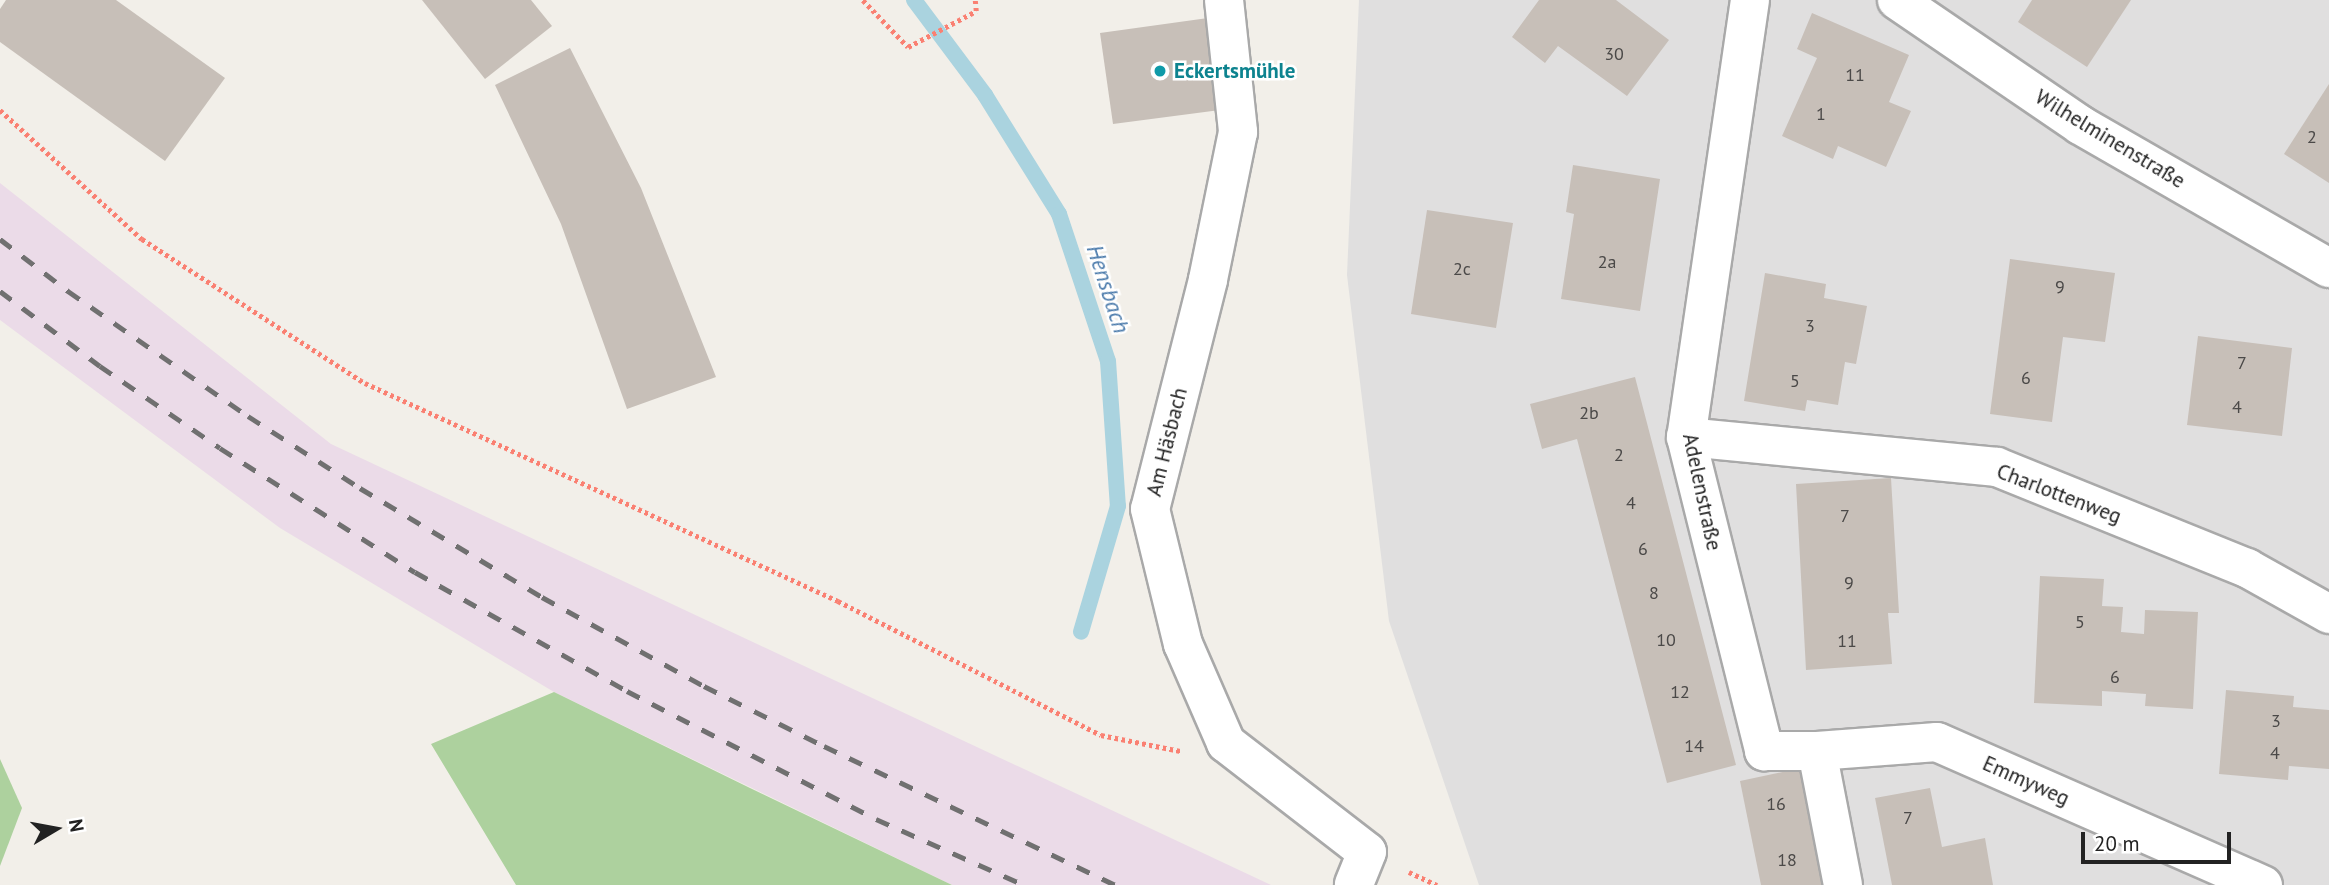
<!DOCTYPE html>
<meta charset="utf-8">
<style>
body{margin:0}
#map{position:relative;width:2329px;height:885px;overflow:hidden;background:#f2efe9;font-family:"PT Sans",sans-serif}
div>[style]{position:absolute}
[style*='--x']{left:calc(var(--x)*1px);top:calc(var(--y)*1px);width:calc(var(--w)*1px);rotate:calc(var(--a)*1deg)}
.residential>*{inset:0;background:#e0dfdf}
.industrial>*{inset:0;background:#ebdbe8}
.forest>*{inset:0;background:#add19e}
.stream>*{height:16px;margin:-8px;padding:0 8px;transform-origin:8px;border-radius:8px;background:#aad3df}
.building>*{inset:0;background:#c7bfb8}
.path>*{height:4.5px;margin-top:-2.25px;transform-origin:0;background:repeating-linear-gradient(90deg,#fa8072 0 3.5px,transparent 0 7px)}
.roads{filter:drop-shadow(2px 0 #a9a9a9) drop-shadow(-2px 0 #a9a9a9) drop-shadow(0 2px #a9a9a9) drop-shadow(0 -2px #a9a9a9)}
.minor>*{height:38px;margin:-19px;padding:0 19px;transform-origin:19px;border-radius:19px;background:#fff}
.rail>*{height:5px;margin-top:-2.5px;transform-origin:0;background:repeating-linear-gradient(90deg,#707070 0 14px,transparent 0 28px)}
.dots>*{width:19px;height:19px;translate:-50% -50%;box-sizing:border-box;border:4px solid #fff;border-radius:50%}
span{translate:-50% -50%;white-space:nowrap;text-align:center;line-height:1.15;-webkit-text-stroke:5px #fff;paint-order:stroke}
.number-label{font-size:18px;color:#4b4948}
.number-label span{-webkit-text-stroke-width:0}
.culture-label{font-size:21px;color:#0d838f;font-weight:700}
.left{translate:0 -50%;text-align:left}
.street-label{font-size:21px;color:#222}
.water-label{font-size:23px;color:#4a7aab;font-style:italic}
.north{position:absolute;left:21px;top:794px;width:70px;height:70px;-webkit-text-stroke:5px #fff;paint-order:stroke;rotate:80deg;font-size:19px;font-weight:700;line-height:28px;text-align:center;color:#222}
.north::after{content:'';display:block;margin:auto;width:24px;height:32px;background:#222;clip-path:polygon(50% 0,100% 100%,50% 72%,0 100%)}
.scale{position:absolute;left:2081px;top:832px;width:150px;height:32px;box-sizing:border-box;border:4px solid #222;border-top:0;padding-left:9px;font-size:21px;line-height:24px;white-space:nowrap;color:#222;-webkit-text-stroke:5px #fff;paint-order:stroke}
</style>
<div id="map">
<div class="residential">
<div style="clip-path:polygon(1359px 0,2329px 0,2329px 885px,1479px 885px,1389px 621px,1347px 275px)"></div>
</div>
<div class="industrial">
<div style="clip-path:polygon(0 183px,331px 444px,1271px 885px,952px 885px,554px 692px,280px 528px,0 320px)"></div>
</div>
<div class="forest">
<div style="clip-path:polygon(554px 692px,750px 788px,952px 885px,516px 885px,431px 744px)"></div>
<div style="clip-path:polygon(0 759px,22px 808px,0 866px)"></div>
</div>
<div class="stream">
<div style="--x:914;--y:0;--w:119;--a:53.2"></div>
<div style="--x:985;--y:95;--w:140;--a:58.1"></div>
<div style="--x:1059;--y:214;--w:155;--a:71.6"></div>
<div style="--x:1108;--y:361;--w:145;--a:86.1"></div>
<div style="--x:1118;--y:506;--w:131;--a:106.4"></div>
</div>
<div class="building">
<div style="clip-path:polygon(6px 0,116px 0,225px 78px,165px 161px,0 42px,0 9px)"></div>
<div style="clip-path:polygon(422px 0,531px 0,552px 26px,485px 79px)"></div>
<div style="clip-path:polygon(1539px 0,1616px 0,1669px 40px,1627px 96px,1558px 46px,1545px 63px,1512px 37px)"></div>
<div style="clip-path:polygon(2032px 0,2131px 0,2087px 67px,2018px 22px)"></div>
<div style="clip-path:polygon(1812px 13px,1909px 55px,1889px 102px,1911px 111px,1886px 167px,1838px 146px,1833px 159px,1782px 136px,1817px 58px,1797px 49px)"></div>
<div style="clip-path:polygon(1208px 18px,1220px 110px,1113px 124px,1100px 33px)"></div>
<div style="clip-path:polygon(570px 48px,641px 188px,716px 377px,627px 409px,561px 224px,495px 85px)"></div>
<div style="clip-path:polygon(2329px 84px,2329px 183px,2284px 154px)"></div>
<div style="clip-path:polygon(1573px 165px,1660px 179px,1640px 311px,1561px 299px,1574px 214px,1566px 212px)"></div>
<div style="clip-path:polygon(1427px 210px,1513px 223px,1496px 328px,1411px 314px)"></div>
<div style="clip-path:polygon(2010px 259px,2115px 273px,2105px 342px,2063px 337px,2052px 422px,1990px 414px)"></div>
<div style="clip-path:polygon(1765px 273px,1826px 284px,1824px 298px,1867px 306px,1856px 364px,1845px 362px,1838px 405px,1807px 400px,1805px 411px,1744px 401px)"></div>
<div style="clip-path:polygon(2198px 336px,2292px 348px,2282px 436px,2187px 425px)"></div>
<div style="clip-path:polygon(1635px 377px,1736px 765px,1667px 783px,1577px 439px,1542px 449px,1530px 404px)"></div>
<div style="clip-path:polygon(1891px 478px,1899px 613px,1888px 613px,1892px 664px,1806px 670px,1796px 484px)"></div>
<div style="clip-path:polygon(2040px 576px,2104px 579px,2102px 606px,2123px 607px,2121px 632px,2144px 634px,2145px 610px,2198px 612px,2193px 709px,2145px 706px,2146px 694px,2102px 691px,2102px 706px,2034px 703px)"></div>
<div style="clip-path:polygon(2226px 690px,2294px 696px,2293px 707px,2329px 710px,2329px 769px,2289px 766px,2288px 780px,2219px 774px)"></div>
<div style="clip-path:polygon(1801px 768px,1824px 885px,1761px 885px,1740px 781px)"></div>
<div style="clip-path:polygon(1930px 788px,1942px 847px,1985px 838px,1993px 885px,1892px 885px,1875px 798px)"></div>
</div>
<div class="path">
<div style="--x:863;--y:0;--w:65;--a:46.2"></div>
<div style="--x:908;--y:47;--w:77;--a:-27.9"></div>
<div style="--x:976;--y:11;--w:11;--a:-95"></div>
<div style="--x:0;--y:110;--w:192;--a:42.3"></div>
<div style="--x:142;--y:239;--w:265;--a:32.9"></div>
<div style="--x:365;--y:383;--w:521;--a:24.74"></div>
<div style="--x:838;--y:601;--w:295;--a:27"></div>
<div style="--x:1101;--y:735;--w:81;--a:11.4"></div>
<div style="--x:1409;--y:872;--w:31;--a:25"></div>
</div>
<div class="roads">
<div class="minor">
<div style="--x:1224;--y:0;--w:133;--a:83.9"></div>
<div style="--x:1238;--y:132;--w:151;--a:101.5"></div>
<div style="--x:1208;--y:280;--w:236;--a:104.2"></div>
<div style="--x:1150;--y:509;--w:139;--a:76.3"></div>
<div style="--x:1183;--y:644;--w:108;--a:66.5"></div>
<div style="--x:1226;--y:743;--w:178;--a:37.7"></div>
<div style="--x:1367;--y:852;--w:35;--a:112"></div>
<div style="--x:1750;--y:0;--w:442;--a:98.3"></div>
<div style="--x:1686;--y:437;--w:324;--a:76"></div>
<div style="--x:1764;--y:751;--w:53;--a:0"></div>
<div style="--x:1817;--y:751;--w:136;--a:79"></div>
<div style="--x:1897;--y:0;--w:222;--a:34.3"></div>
<div style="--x:2080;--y:125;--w:287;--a:29.9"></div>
<div style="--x:1686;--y:437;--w:312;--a:5.5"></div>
<div style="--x:1997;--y:467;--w:270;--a:22"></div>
<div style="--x:2247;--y:568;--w:94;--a:29.3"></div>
<div style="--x:1817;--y:751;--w:120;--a:-4.3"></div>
<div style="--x:1937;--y:742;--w:356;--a:23.7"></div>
</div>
</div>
<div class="rail">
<div style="--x:0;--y:239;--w:86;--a:37.4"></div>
<div style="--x:68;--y:291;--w:219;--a:34.8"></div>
<div style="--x:248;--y:416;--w:133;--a:32.7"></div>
<div style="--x:360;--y:488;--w:212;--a:30.9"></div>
<div style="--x:542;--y:597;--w:185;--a:28.8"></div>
<div style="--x:704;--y:686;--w:134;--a:26.6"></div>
<div style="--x:824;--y:746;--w:323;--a:25.5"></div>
<div style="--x:0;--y:291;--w:125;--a:36.9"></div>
<div style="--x:100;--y:366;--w:145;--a:34.3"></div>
<div style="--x:220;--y:448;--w:231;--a:32.5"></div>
<div style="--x:415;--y:572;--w:243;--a:29.3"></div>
<div style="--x:627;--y:691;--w:280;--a:27.2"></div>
<div style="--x:876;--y:819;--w:162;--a:24"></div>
</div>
<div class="dots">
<div style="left:1160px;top:71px;background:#0f9aa8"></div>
</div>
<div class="number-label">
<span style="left:1614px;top:54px">30</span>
<span style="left:1855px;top:75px">11</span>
<span style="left:1821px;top:114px">1</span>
<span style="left:2312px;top:137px">2</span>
<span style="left:1607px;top:262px">2a</span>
<span style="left:1462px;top:269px">2c</span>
<span style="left:2060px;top:287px">9</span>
<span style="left:1810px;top:326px">3</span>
<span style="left:2242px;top:363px">7</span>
<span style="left:2026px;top:378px">6</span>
<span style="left:1795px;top:381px">5</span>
<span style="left:2237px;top:407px">4</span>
<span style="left:1589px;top:413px">2b</span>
<span style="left:1619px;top:455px">2</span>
<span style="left:1631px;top:503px">4</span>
<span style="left:1845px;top:516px">7</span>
<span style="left:1643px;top:549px">6</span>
<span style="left:1849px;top:583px">9</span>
<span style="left:1654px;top:593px">8</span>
<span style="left:2080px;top:622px">5</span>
<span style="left:1666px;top:640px">10</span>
<span style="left:1847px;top:641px">11</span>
<span style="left:2115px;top:677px">6</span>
<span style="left:1680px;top:692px">12</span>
<span style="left:2276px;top:721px">3</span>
<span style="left:1694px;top:746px">14</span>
<span style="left:2275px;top:753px">4</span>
<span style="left:1776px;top:804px">16</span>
<span style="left:1908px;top:818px">7</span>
<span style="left:1787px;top:860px">18</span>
</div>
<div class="culture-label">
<span class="left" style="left:1174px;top:71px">Eckertsmühle</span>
</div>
<div class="street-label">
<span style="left:2110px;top:139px;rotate:31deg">Wilhelminenstraße</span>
<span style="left:1167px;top:442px;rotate:-76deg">Am Häsbach</span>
<span style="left:1702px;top:492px;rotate:78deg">Adelenstraße</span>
<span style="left:2059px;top:494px;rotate:21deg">Charlottenweg</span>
<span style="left:2026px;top:781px;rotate:24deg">Emmyweg</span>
</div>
<div class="water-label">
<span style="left:1108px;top:289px;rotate:72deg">Hensbach</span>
</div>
<div class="north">N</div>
<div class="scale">20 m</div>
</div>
